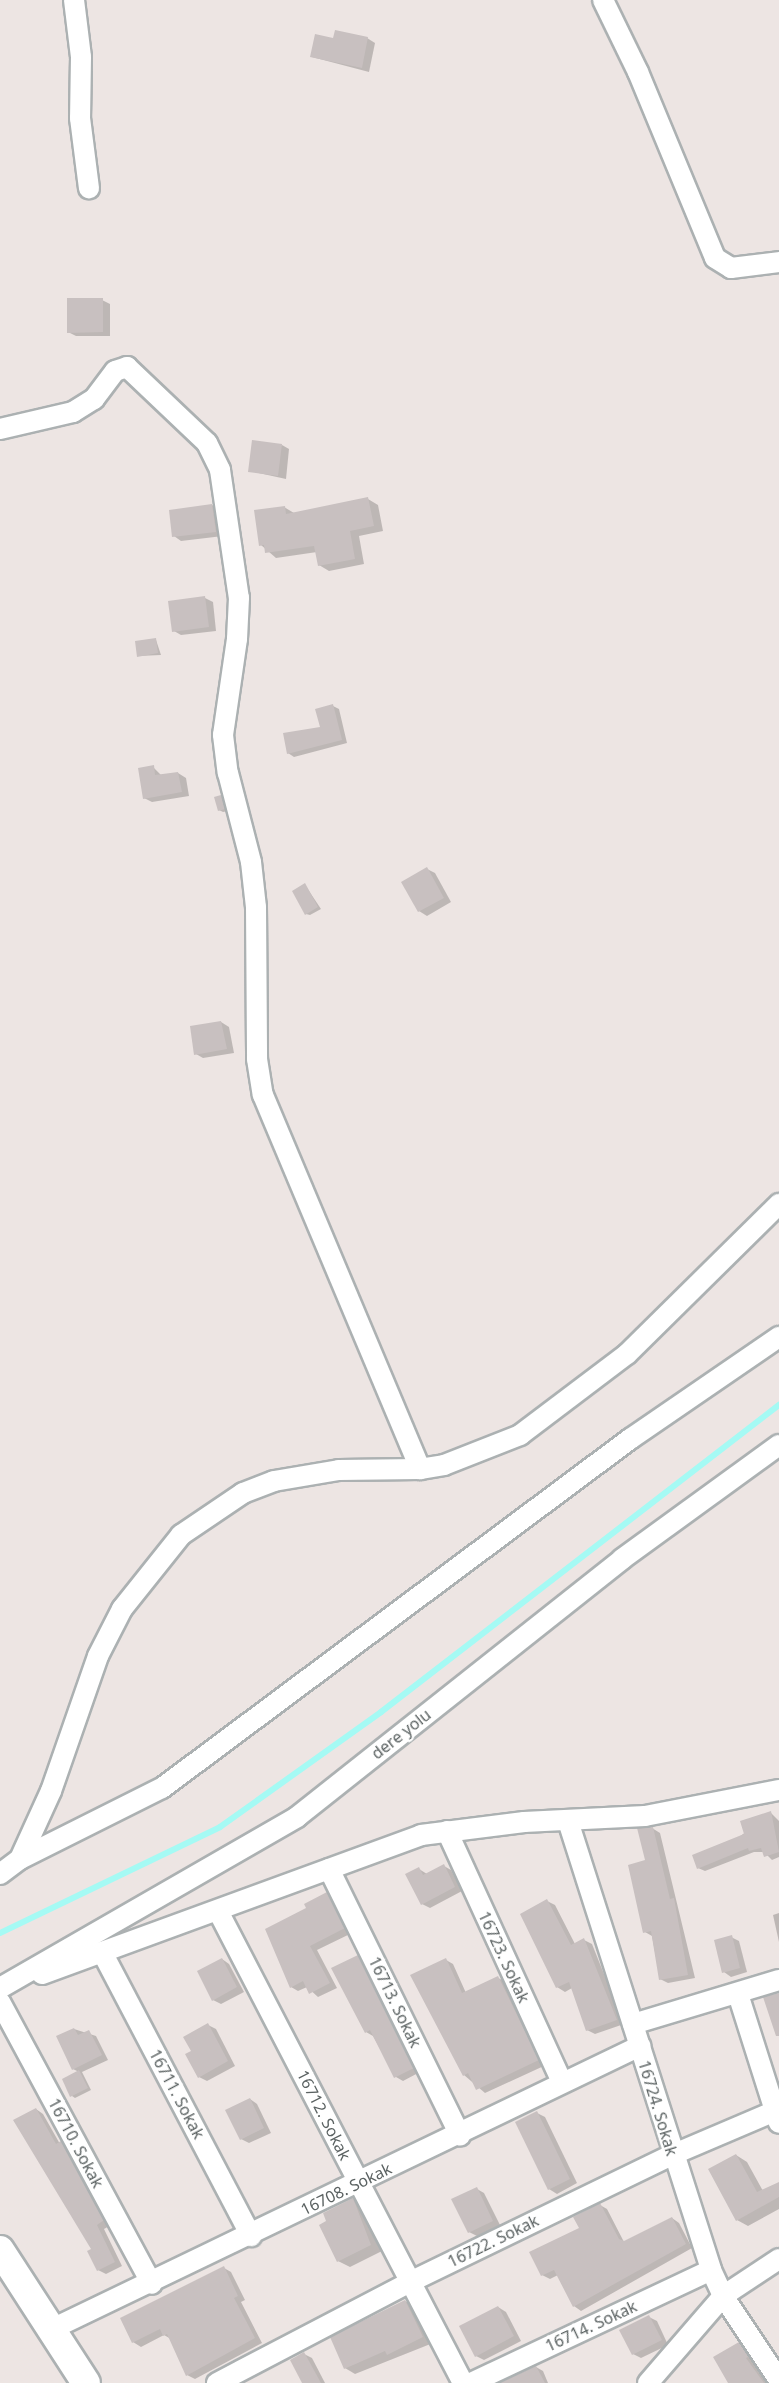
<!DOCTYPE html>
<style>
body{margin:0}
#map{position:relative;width:779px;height:2383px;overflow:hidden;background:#ede5e3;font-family:"Noto Sans",sans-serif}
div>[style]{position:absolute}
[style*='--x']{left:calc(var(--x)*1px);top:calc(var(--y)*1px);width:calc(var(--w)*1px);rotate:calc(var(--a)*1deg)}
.shadow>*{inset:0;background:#0003}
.stream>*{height:6px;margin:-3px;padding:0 3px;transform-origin:3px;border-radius:3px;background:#a5faf4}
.building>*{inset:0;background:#c8c0c0}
.roads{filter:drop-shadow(2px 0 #acb1b2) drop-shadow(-2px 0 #acb1b2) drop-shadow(0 2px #acb1b2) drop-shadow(0 -2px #acb1b2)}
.street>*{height:20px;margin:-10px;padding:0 10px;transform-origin:10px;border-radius:10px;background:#fff}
.secondary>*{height:28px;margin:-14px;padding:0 14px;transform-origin:14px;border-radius:14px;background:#fff}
span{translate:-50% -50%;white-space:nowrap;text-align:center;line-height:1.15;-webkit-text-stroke:4.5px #fff;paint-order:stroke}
.street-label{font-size:16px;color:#5b6262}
</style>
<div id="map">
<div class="shadow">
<div style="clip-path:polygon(367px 38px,375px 43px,369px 72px,312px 57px,334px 40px)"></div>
<div style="clip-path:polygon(102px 300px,110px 304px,110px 336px,76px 336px,68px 332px)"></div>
<div style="clip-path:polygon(282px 445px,289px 449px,286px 479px,250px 471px)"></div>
<div style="clip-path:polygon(368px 499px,378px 505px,383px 531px,359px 536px,364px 564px,329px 571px,319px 565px,317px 552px,276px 558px,261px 545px,284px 507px,294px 513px)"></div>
<div style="clip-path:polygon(212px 505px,220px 510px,223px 536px,181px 541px,174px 536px)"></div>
<div style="clip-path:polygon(205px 598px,213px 602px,216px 631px,181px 635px,174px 631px)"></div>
<div style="clip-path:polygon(156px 640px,161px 655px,138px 656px)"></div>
<div style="clip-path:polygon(333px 706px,339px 709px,347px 743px,294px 757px,288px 753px,321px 728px)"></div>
<div style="clip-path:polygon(153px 767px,162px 776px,178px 773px,186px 778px,189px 796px,152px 802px,144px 798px)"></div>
<div style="clip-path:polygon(221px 796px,228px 811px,223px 812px,219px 810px)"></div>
<div style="clip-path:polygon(427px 869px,435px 873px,451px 902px,427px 916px,419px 911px)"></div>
<div style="clip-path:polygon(305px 885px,321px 909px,310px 915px,306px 914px)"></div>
<div style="clip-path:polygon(221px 1022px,229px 1027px,234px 1053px,203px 1058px,196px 1054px)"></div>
<div style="clip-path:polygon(771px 1813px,779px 1821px,779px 1857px,772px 1860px,764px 1852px,754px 1852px,705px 1871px,698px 1868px)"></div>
<div style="clip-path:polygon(652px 1828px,660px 1833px,695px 1978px,668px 1983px,660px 1979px,652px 1936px,645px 1932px,647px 1861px)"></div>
<div style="clip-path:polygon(444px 1866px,451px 1870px,462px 1891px,430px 1908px,422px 1904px,419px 1869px,427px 1874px)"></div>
<div style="clip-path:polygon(327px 1894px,335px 1898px,352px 1933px,317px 1950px,337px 1988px,318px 1997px,307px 1987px,298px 1991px,291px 1987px,308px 1909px)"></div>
<div style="clip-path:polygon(547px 1901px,555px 1905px,575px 1944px,584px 1940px,592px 1944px,624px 2024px,595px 2034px,587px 2030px,572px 1988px,565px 1992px,557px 1987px)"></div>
<div style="clip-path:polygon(779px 1913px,779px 1942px,773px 1915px)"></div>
<div style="clip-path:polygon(731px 1937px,739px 1941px,747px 1972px,731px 1977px,724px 1972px)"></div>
<div style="clip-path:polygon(358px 1957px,365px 1961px,420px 2072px,403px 2081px,396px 2077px,373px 2036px,366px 2032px)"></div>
<div style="clip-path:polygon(222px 1959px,229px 1964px,244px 1992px,221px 2004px,213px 2000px)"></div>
<div style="clip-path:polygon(446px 1960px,453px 1964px,466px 1993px,498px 1978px,506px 1982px,546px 2065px,485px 2093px,464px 2075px)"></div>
<div style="clip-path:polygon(208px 2025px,216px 2029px,235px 2066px,207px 2081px,199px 2077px)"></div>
<div style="clip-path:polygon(74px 2029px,96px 2036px,108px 2060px,82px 2072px,91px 2090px,75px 2098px,72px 2096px,79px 2072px,73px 2069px)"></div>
<div style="clip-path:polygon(250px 2099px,257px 2104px,271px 2133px,249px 2143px,241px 2139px)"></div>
<div style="clip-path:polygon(36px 2109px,43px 2114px,60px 2144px,69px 2147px,111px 2225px,104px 2229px,122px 2266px,106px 2274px,98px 2270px,93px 2250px)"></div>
<div style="clip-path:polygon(537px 2113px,545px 2117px,577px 2183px,557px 2194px,549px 2189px)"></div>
<div style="clip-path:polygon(736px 2155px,747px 2162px,763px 2191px,779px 2183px,779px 2209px,748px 2226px,737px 2220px)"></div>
<div style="clip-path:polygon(477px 2189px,484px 2193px,500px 2225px,477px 2236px,469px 2232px)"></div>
<div style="clip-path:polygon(353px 2199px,364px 2206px,382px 2251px,350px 2267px,338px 2261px,328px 2221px)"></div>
<div style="clip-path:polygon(600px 2205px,607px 2209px,624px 2242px,672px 2218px,679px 2223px,692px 2248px,581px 2311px,574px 2306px,558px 2275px,550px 2279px,542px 2275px)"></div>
<div style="clip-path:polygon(224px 2268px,231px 2272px,245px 2300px,241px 2302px,262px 2343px,195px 2379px,187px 2375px,171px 2339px,164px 2335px,141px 2347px,133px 2342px)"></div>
<div style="clip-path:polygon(405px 2301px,415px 2307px,433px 2343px,355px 2374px,345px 2368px)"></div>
<div style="clip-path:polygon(498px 2307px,506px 2312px,521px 2341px,484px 2360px,476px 2356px)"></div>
<div style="clip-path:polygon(649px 2317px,657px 2321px,668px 2345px,641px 2358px,633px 2354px)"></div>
<div style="clip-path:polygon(739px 2344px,747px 2348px,768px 2383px,730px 2383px)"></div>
<div style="clip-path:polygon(304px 2354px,312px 2358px,325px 2383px,304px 2383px)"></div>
<div style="clip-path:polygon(536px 2367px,543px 2371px,548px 2383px,506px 2383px)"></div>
</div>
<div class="stream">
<div style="--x:0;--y:1933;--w:244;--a:-25.7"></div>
<div style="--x:220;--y:1827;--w:198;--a:-35.5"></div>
<div style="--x:381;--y:1712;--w:503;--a:-37.65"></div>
</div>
<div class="building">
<div style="clip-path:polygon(335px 30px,368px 37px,362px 68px,310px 57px,315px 34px,333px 38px)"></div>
<div style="clip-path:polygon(67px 298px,103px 298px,103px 332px,67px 333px)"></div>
<div style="clip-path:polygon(252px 440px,282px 444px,278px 476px,248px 472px)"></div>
<div style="clip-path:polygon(368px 497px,374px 526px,350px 531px,355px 559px,318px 566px,314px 546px,265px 553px,264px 545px,259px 546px,254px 510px,285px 506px,286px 514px)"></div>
<div style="clip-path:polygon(212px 504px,216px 532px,172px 537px,169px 510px)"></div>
<div style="clip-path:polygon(205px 596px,209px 627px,172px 632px,168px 601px)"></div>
<div style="clip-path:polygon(156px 638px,158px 653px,137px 657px,135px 641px)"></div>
<div style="clip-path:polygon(333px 704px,342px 740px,287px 754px,283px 733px,320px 727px,315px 709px)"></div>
<div style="clip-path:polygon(154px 765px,155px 775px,178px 772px,182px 792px,143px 799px,138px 768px)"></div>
<div style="clip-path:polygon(221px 795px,225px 809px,218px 811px,214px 797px)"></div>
<div style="clip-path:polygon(427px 867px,444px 898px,418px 912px,401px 882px)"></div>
<div style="clip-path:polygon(305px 883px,318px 907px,305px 915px,292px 891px)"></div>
<div style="clip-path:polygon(221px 1021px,227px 1049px,194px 1055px,190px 1026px)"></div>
<div style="clip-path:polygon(771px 1811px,779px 1852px,764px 1857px,761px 1848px,749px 1851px,748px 1848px,697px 1869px,692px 1855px,744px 1834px,740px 1821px)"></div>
<div style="clip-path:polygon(653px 1827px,670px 1899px,674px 1898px,688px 1975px,659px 1980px,651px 1931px,643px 1933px,628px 1865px,645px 1860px,637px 1828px)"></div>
<div style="clip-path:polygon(444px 1864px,455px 1887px,421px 1905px,405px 1874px,419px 1867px,423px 1875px)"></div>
<div style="clip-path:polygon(327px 1892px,345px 1928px,310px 1946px,330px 1983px,309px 1994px,303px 1981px,290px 1988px,265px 1929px,306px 1908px,304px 1904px)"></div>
<div style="clip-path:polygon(547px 1899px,571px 1945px,584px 1938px,617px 2020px,586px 2031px,569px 1982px,556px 1988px,520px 1914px)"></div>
<div style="clip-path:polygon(732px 1935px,740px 1968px,722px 1973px,714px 1940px)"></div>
<div style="clip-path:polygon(358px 1955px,414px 2068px,394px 2078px,370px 2030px,365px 2033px,331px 1968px)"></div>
<div style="clip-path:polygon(222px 1958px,237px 1987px,212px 2001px,197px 1971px)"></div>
<div style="clip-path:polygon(446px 1958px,462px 1993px,498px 1976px,539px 2060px,476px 2090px,468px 2073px,463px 2076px,410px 1975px)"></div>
<div style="clip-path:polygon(779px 1993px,779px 2036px,776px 2036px,763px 1997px)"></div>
<div style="clip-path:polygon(208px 2023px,228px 2061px,198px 2078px,185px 2054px,191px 2051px,183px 2037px)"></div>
<div style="clip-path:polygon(74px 2028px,78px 2035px,89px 2030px,102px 2055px,72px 2070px,56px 2036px)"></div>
<div style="clip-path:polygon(79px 2070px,88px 2088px,70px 2097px,62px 2079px)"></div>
<div style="clip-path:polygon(250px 2098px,264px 2128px,240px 2140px,225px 2110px)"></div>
<div style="clip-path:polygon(36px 2108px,56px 2144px,61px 2141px,104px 2220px,97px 2225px,115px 2262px,97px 2271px,87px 2251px,91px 2249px,13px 2120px)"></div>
<div style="clip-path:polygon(537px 2111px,570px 2179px,548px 2190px,515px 2122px)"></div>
<div style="clip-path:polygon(736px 2154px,757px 2192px,779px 2182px,779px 2197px,736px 2221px,708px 2169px)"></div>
<div style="clip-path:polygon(477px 2187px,493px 2221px,468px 2233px,451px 2199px)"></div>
<div style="clip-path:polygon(353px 2198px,371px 2245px,337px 2262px,319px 2225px,326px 2221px,323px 2213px)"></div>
<div style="clip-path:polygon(600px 2203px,619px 2239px,624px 2241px,672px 2217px,686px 2244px,573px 2307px,554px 2270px,541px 2276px,529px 2252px,579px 2228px,573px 2217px)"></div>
<div style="clip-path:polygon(224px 2266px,238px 2296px,234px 2298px,255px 2338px,186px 2376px,167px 2334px,163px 2336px,160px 2329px,132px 2343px,120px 2318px)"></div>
<div style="clip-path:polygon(405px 2300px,423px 2337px,387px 2355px,385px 2351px,344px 2369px,330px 2337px)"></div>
<div style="clip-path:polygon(498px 2306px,514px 2336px,475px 2357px,459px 2326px)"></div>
<div style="clip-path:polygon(649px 2315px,662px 2340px,632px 2355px,619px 2330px)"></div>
<div style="clip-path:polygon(739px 2342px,748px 2357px,746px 2358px,764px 2383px,728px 2383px,713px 2357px)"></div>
<div style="clip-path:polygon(304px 2352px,321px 2383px,302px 2383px,290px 2360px)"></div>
<div style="clip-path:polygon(536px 2366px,545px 2383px,499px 2383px)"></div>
</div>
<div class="roads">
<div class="street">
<div style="--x:74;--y:0;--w:57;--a:83"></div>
<div style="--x:81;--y:57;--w:61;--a:90.9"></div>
<div style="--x:80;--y:118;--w:71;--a:82.7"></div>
<div style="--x:603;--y:0;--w:80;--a:64.1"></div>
<div style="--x:638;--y:72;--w:201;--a:67.5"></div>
<div style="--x:715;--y:258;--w:19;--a:32"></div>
<div style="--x:731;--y:268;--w:48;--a:-7.1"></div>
<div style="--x:0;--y:429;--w:75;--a:-13.1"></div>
<div style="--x:73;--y:412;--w:25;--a:-32"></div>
<div style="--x:94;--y:399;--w:35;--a:-53"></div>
<div style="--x:115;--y:371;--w:13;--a:-18"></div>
<div style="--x:127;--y:367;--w:110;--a:43.5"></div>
<div style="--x:207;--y:443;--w:30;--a:64"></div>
<div style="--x:220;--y:470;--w:129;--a:81.6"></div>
<div style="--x:239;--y:598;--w:41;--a:92.8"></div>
<div style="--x:237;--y:639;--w:97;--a:98.3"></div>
<div style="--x:223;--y:735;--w:38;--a:83"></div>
<div style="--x:228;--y:773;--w:92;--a:75.5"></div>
<div style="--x:251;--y:862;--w:45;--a:83.7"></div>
<div style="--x:256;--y:907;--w:152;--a:89.6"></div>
<div style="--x:257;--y:1059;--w:36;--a:81"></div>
<div style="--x:263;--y:1095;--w:406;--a:67.2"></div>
<div style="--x:568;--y:1821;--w:471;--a:72.3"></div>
<div style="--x:711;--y:2270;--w:29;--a:65"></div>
<div style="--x:723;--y:2296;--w:101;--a:56.3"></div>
<div style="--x:447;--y:1831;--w:276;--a:65.4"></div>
<div style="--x:20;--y:1859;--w:159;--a:-26.6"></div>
<div style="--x:162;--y:1788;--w:584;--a:-36.71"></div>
<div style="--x:630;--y:1439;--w:181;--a:-34.4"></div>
<div style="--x:329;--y:1869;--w:297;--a:63.8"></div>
<div style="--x:0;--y:1874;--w:25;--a:-37"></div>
<div style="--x:20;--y:1859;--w:75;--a:-65.5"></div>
<div style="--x:51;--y:1791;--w:143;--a:-70.8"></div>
<div style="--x:98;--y:1656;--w:53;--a:-62.9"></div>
<div style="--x:122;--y:1609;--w:95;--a:-51.4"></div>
<div style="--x:181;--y:1535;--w:75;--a:-34.1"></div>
<div style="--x:243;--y:1493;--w:33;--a:-21"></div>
<div style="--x:274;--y:1481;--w:66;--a:-9.6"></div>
<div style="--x:339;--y:1470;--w:81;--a:-0.7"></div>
<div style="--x:420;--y:1469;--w:24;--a:-9"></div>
<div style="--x:444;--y:1465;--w:82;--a:-21.5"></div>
<div style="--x:520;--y:1435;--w:134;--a:-37.1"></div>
<div style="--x:627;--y:1354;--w:214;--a:-44.6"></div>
<div style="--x:218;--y:1911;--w:532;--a:62.57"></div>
<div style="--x:102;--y:1952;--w:321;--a:62.3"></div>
<div style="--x:42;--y:1974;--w:404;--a:-20.1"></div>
<div style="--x:421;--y:1835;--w:104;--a:-7.2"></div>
<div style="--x:524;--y:1822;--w:121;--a:-2.8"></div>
<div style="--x:645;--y:1816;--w:136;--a:-11"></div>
<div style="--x:0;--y:1988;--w:343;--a:-29.9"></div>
<div style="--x:297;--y:1817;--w:415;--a:-38.4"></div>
<div style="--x:622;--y:1559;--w:194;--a:-36"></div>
<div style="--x:738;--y:1994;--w:135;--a:72.4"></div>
<div style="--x:0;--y:2002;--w:320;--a:61.7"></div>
<div style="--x:633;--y:2024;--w:152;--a:-16.8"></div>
<div style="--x:52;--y:2329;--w:653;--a:-25.7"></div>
<div style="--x:217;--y:2383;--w:218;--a:-27.6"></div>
<div style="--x:410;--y:2282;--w:291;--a:-25.9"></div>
<div style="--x:672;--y:2155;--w:112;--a:-23.1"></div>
<div style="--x:471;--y:2383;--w:265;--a:-25.2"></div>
<div style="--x:648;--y:2383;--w:115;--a:-49.2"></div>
<div style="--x:723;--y:2296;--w:67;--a:-33.5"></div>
</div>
<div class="secondary">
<div style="--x:0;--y:2250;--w:158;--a:57.1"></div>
</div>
</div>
<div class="street-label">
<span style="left:401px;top:1734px;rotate:-38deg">dere yolu</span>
<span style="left:504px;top:1957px;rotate:65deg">16723. Sokak</span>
<span style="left:395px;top:2002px;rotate:64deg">16713. Sokak</span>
<span style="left:177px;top:2094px;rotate:62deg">16711. Sokak</span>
<span style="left:658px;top:2108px;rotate:73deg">16724. Sokak</span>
<span style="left:324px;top:2115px;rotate:63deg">16712. Sokak</span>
<span style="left:76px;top:2143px;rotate:62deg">16710. Sokak</span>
<span style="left:346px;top:2189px;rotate:-26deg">16708. Sokak</span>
<span style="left:493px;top:2241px;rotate:-26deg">16722. Sokak</span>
<span style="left:591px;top:2326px;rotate:-25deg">16714. Sokak</span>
</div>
</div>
